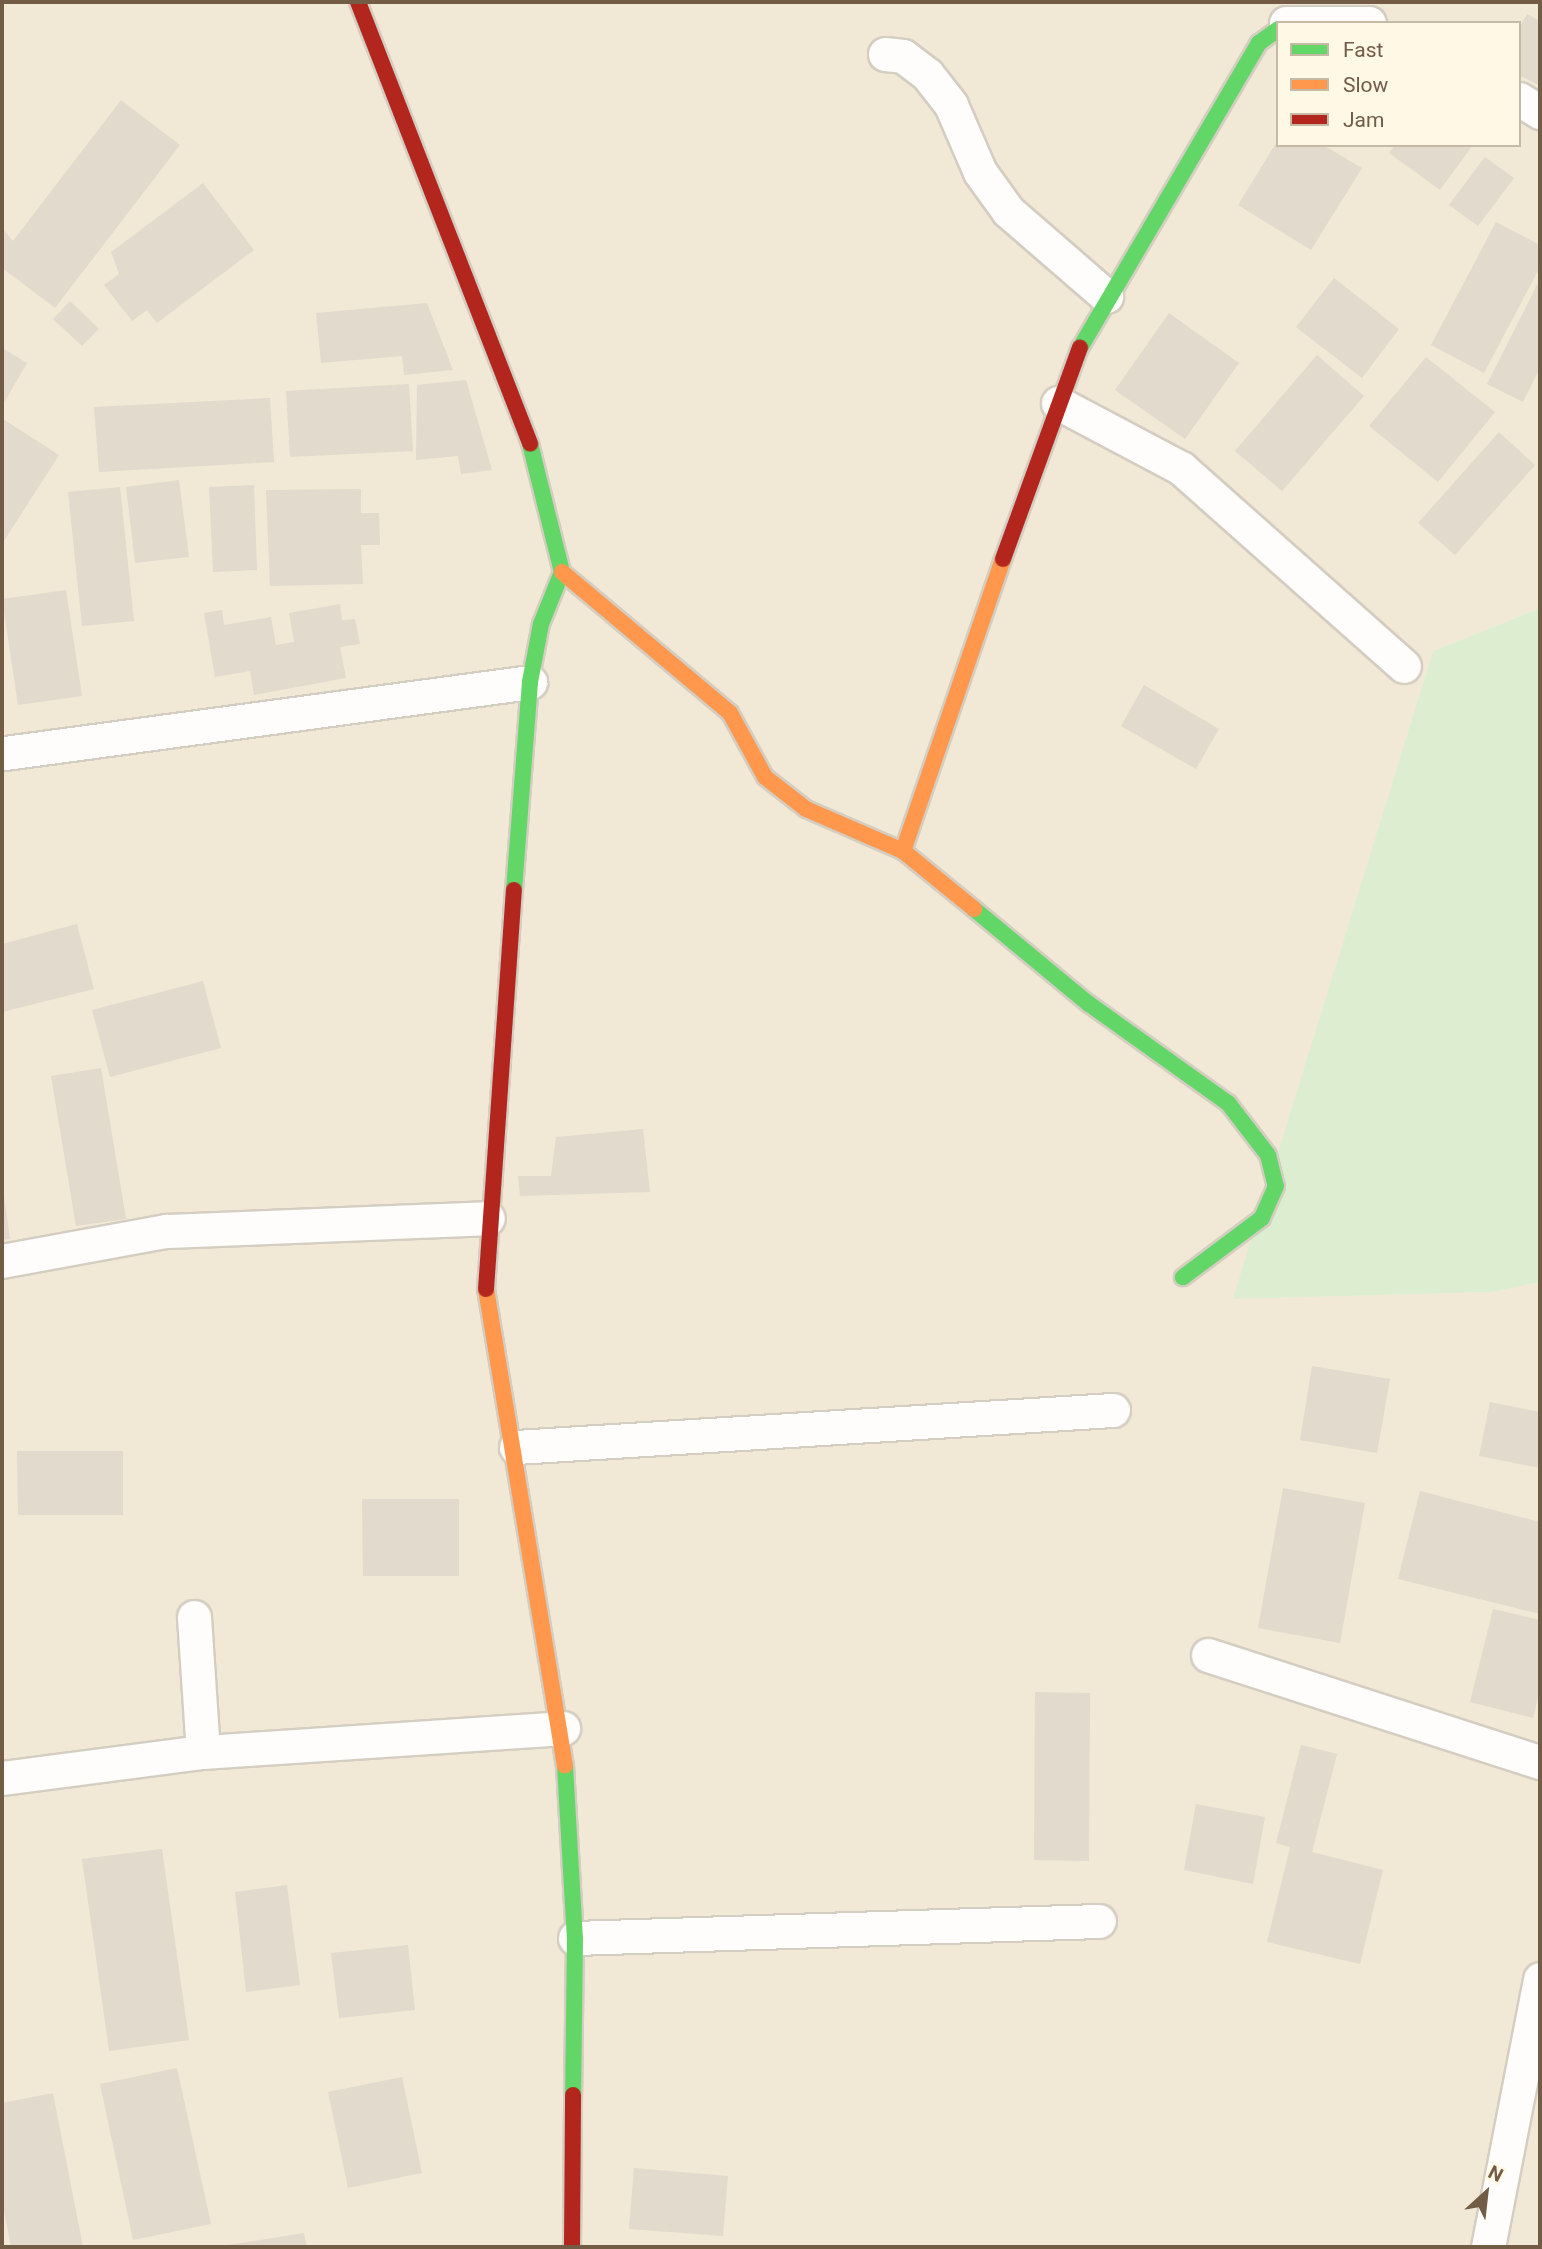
<!DOCTYPE html>
<style>
body{margin:0}
#map{position:relative;width:1542px;height:2249px;overflow:hidden;background:#f5f2e5;font-family:Roboto,sans-serif}
div>[style]{position:absolute}
[style*='--x']{left:calc(var(--x)*1px);top:calc(var(--y)*1px);width:calc(var(--w)*1px);rotate:calc(var(--a)*1deg)}
.residential>*{inset:0;background:#f1e9d5}
.green>*{inset:0;background:#ddedcf}
.building>*{inset:0;background:#e1dacd}
.roads{filter:drop-shadow(2px 0 #d4cdc1) drop-shadow(-2px 0 #d4cdc1) drop-shadow(0 2px #d4cdc1) drop-shadow(0 -2px #d4cdc1)}
.street>*{height:33px;margin:-16.5px;padding:0 16.5px;transform-origin:16.5px;border-radius:16.5px;background:#fefdfb}
.fast>*{height:16px;margin:-8px;padding:0 8px;transform-origin:8px;border-radius:8px;background:#63d668}
.slow>*{height:16px;margin:-8px;padding:0 8px;transform-origin:8px;border-radius:8px;background:#ff974d}
.jam>*{height:16px;margin:-8px;padding:0 8px;transform-origin:8px;border-radius:8px;background:#b3261e}
span{translate:-50% -50%;white-space:nowrap;text-align:center;line-height:1.15;-webkit-text-stroke:5px #fff8e5;paint-order:stroke}
.frame{position:absolute;inset:0;border:4px solid #725c46;pointer-events:none}
.legend{position:absolute;left:1276px;top:21px;width:245px;height:126px;box-sizing:border-box;background:#fff8e5;border:2px solid #c7baa5;margin:0;padding:9px 12px;list-style:none;font-size:21px;color:#725c46}
.legend li{display:flex;align-items:center;gap:14px;height:35px}
.legend b{width:35px;border:2px solid #c7baa5}
.north{position:absolute;left:1451px;top:2158px;width:70px;height:70px;-webkit-text-stroke:5px #fff8e5;paint-order:stroke;rotate:27deg;font-size:19px;font-weight:700;line-height:28px;text-align:center;color:#725c46}
.north::after{content:'';display:block;margin:auto;width:24px;height:32px;background:#725c46;clip-path:polygon(50% 0,100% 100%,50% 72%,0 100%)}
</style>
<div id="map">
<div class="residential">
<div style="clip-path:polygon(evenodd,2px 2px,1540px 2px,1540px 608px,1433px 651px,1234px 1299px,1492px 1292px,1540px 1282px,1540px 2247px,2px 2247px,2px 2px,1278px 23px,1519px 23px,1519px 145px,1278px 145px,1278px 23px)"></div>
</div>
<div class="green">
<div style="clip-path:polygon(1540px 608px,1540px 1282px,1492px 1292px,1233px 1299px,1433px 651px)"></div>
</div>
<div class="building">
<div style="clip-path:polygon(1527px 14px,1540px 21px,1540px 86px,1519px 75px,1519px 28px)"></div>
<div style="clip-path:polygon(121px 100px,180px 145px,55px 308px,2px 268px,2px 228px,13px 241px)"></div>
<div style="clip-path:polygon(1278px 140px,1278px 145px,1323px 145px,1362px 168px,1311px 250px,1238px 205px)"></div>
<div style="clip-path:polygon(1395px 145px,1473px 145px,1440px 190px,1389px 153px)"></div>
<div style="clip-path:polygon(1485px 157px,1514px 178px,1478px 226px,1449px 205px)"></div>
<div style="clip-path:polygon(203px 183px,254px 250px,157px 323px,147px 310px,132px 321px,104px 285px,119px 274px,111px 252px)"></div>
<div style="clip-path:polygon(1496px 222px,1540px 245px,1540px 267px,1484px 373px,1431px 345px)"></div>
<div style="clip-path:polygon(1334px 278px,1399px 329px,1362px 378px,1296px 327px)"></div>
<div style="clip-path:polygon(1540px 279px,1540px 368px,1523px 402px,1487px 384px)"></div>
<div style="clip-path:polygon(70px 301px,99px 329px,82px 346px,53px 319px)"></div>
<div style="clip-path:polygon(427px 303px,453px 370px,404px 375px,402px 356px,321px 363px,316px 313px)"></div>
<div style="clip-path:polygon(1169px 313px,1239px 363px,1185px 439px,1115px 390px)"></div>
<div style="clip-path:polygon(2px 348px,27px 363px,2px 406px)"></div>
<div style="clip-path:polygon(1317px 355px,1364px 396px,1282px 491px,1235px 451px)"></div>
<div style="clip-path:polygon(1426px 357px,1495px 412px,1438px 482px,1369px 426px)"></div>
<div style="clip-path:polygon(466px 380px,492px 470px,461px 474px,458px 456px,416px 460px,417px 385px)"></div>
<div style="clip-path:polygon(409px 384px,413px 451px,290px 457px,286px 391px)"></div>
<div style="clip-path:polygon(270px 398px,274px 462px,99px 472px,94px 407px)"></div>
<div style="clip-path:polygon(3px 419px,59px 455px,2px 544px,2px 421px)"></div>
<div style="clip-path:polygon(1499px 432px,1535px 465px,1455px 555px,1418px 523px)"></div>
<div style="clip-path:polygon(179px 480px,189px 557px,135px 563px,126px 487px)"></div>
<div style="clip-path:polygon(254px 485px,257px 570px,213px 572px,209px 487px)"></div>
<div style="clip-path:polygon(120px 487px,134px 621px,82px 626px,68px 492px)"></div>
<div style="clip-path:polygon(361px 489px,361px 513px,379px 513px,380px 545px,361px 545px,363px 584px,270px 586px,266px 490px)"></div>
<div style="clip-path:polygon(66px 590px,82px 696px,18px 705px,2px 599px)"></div>
<div style="clip-path:polygon(340px 604px,342px 620px,355px 619px,360px 644px,340px 647px,346px 678px,254px 695px,250px 671px,215px 677px,204px 613px,222px 610px,224px 625px,271px 617px,276px 645px,294px 642px,289px 613px)"></div>
<div style="clip-path:polygon(1144px 685px,1219px 729px,1196px 769px,1121px 726px)"></div>
<div style="clip-path:polygon(77px 924px,94px 989px,2px 1012px,2px 944px)"></div>
<div style="clip-path:polygon(203px 981px,221px 1048px,110px 1077px,92px 1010px)"></div>
<div style="clip-path:polygon(101px 1068px,126px 1219px,76px 1226px,51px 1076px)"></div>
<div style="clip-path:polygon(643px 1129px,650px 1192px,520px 1196px,518px 1176px,551px 1176px,556px 1137px)"></div>
<div style="clip-path:polygon(2px 1182px,10px 1239px,2px 1240px)"></div>
<div style="clip-path:polygon(1312px 1366px,1390px 1379px,1377px 1453px,1300px 1440px)"></div>
<div style="clip-path:polygon(1490px 1402px,1540px 1412px,1540px 1468px,1479px 1456px)"></div>
<div style="clip-path:polygon(17px 1451px,123px 1451px,123px 1515px,18px 1515px)"></div>
<div style="clip-path:polygon(1283px 1488px,1365px 1503px,1340px 1643px,1258px 1628px)"></div>
<div style="clip-path:polygon(1420px 1491px,1540px 1522px,1540px 1614px,1398px 1579px)"></div>
<div style="clip-path:polygon(362px 1499px,459px 1499px,459px 1576px,363px 1576px)"></div>
<div style="clip-path:polygon(1493px 1609px,1540px 1620px,1540px 1689px,1533px 1718px,1470px 1702px)"></div>
<div style="clip-path:polygon(1035px 1692px,1090px 1693px,1089px 1861px,1034px 1860px)"></div>
<div style="clip-path:polygon(1301px 1745px,1337px 1754px,1312px 1852px,1383px 1870px,1360px 1964px,1267px 1942px,1290px 1847px,1276px 1843px)"></div>
<div style="clip-path:polygon(1196px 1804px,1265px 1817px,1253px 1884px,1184px 1870px)"></div>
<div style="clip-path:polygon(162px 1849px,189px 2040px,109px 2051px,82px 1859px)"></div>
<div style="clip-path:polygon(287px 1885px,300px 1985px,246px 1992px,235px 1892px)"></div>
<div style="clip-path:polygon(408px 1945px,415px 2010px,339px 2018px,331px 1953px)"></div>
<div style="clip-path:polygon(177px 2068px,211px 2224px,133px 2240px,100px 2084px)"></div>
<div style="clip-path:polygon(402px 2077px,422px 2173px,348px 2188px,328px 2092px)"></div>
<div style="clip-path:polygon(53px 2093px,83px 2247px,11px 2247px,2px 2200px,2px 2103px)"></div>
<div style="clip-path:polygon(634px 2168px,728px 2176px,723px 2236px,629px 2229px)"></div>
<div style="clip-path:polygon(304px 2233px,307px 2247px,222px 2247px,222px 2246px)"></div>
</div>
<div class="roads">
<div class="street">
<div style="--x:1286;--y:23;--w:83;--a:0"></div>
<div style="--x:885;--y:54;--w:18;--a:6"></div>
<div style="--x:903;--y:56;--w:30;--a:37"></div>
<div style="--x:927;--y:74;--w:39;--a:52"></div>
<div style="--x:951;--y:105;--w:73;--a:66.6"></div>
<div style="--x:980;--y:172;--w:48;--a:54.3"></div>
<div style="--x:1008;--y:211;--w:130;--a:40.9"></div>
<div style="--x:1519;--y:99;--w:25;--a:32"></div>
<div style="--x:1058;--y:403;--w:139;--a:27.9"></div>
<div style="--x:1181;--y:468;--w:298;--a:41.6"></div>
<div style="--x:5;--y:753;--w:530;--a:-7.7"></div>
<div style="--x:2;--y:1261;--w:167;--a:-10.4"></div>
<div style="--x:166;--y:1231;--w:322;--a:-2.3"></div>
<div style="--x:516;--y:1447;--w:598;--a:-3.55"></div>
<div style="--x:194;--y:1617;--w:135;--a:86.2"></div>
<div style="--x:1208;--y:1655;--w:349;--a:17.9"></div>
<div style="--x:2;--y:1778;--w:203;--a:-7.4"></div>
<div style="--x:203;--y:1752;--w:361;--a:-3.8"></div>
<div style="--x:575;--y:1938;--w:524;--a:-1.86"></div>
<div style="--x:1488;--y:2247;--w:273;--a:-79"></div>
</div>
<div class="fast">
<div style="--x:1080;--y:348;--w:354;--a:-59.6"></div>
<div style="--x:1259;--y:43;--w:24;--a:-36"></div>
<div style="--x:514;--y:890;--w:209;--a:-85.6"></div>
<div style="--x:530;--y:682;--w:59;--a:-79.3"></div>
<div style="--x:541;--y:624;--w:56;--a:-68"></div>
<div style="--x:562;--y:572;--w:132;--a:-104"></div>
<div style="--x:974;--y:909;--w:149;--a:39.6"></div>
<div style="--x:1089;--y:1004;--w:171;--a:35.5"></div>
<div style="--x:1228;--y:1103;--w:66;--a:52.4"></div>
<div style="--x:1268;--y:1155;--w:32;--a:76"></div>
<div style="--x:1276;--y:1186;--w:35;--a:114"></div>
<div style="--x:1262;--y:1218;--w:99;--a:143.2"></div>
<div style="--x:565;--y:1766;--w:172;--a:86.7"></div>
<div style="--x:575;--y:1938;--w:157;--a:90.7"></div>
</div>
<div class="slow">
<div style="--x:562;--y:572;--w:219;--a:40"></div>
<div style="--x:730;--y:713;--w:73;--a:61.3"></div>
<div style="--x:765;--y:777;--w:52;--a:38"></div>
<div style="--x:806;--y:809;--w:106;--a:23.4"></div>
<div style="--x:903;--y:851;--w:92;--a:39.2"></div>
<div style="--x:903;--y:851;--w:309;--a:-71.1"></div>
<div style="--x:486;--y:1289;--w:483;--a:80.6"></div>
</div>
<div class="jam">
<div style="--x:358;--y:2;--w:474;--a:68.7"></div>
<div style="--x:1003;--y:559;--w:225;--a:-70"></div>
<div style="--x:486;--y:1289;--w:400;--a:-86"></div>
<div style="--x:572;--y:2247;--w:152;--a:-89.6"></div>
</div>
</div>
<div class="frame"></div>
<ul class="legend">
<li><b style="height:9px;background:#63d668"></b>Fast</li>
<li><b style="height:9px;background:#ff974d"></b>Slow</li>
<li><b style="height:9px;background:#b3261e"></b>Jam</li>
</ul>
<div class="north">N</div>
</div>
